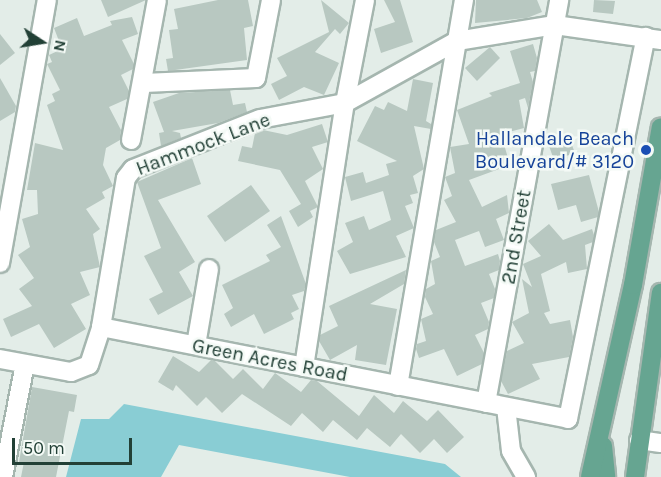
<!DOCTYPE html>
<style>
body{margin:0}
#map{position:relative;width:661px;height:477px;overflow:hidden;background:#e3ede8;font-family:Karla,sans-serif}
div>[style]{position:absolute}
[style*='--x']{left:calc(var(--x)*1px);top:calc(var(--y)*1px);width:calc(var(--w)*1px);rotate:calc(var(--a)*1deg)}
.water>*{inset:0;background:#89cdd4}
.building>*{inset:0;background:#b8c8c1}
.roads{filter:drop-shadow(2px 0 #a5b6af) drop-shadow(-2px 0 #a5b6af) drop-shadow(0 2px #a5b6af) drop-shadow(0 -2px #a5b6af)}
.minor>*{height:18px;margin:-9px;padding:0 9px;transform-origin:9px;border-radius:9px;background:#fff}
.primary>*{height:18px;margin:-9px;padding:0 9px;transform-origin:9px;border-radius:9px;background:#66a591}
.dots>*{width:16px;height:16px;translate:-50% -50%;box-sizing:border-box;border:3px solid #f4faf6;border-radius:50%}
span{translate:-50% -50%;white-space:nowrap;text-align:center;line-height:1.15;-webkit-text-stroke:5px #f4faf6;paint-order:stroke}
.transit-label{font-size:20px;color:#164399}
.right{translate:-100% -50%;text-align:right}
.street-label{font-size:20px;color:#224036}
.north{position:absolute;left:12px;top:12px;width:60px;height:60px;-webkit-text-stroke:4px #f4faf6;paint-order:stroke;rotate:102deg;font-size:16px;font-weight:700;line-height:24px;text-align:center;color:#224036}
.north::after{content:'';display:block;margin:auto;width:21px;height:27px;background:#224036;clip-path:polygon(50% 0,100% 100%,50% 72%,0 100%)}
.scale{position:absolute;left:12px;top:438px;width:120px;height:27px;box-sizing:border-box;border:3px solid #224036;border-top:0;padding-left:8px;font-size:18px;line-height:21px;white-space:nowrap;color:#224036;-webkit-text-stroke:4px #f4faf6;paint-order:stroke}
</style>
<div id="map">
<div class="water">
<div style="clip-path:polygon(124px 404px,445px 464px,461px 477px,350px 477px,179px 445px,161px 477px,66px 477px,81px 419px,109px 419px)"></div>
</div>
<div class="building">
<div style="clip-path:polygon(101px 0,146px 0,108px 17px)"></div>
<div style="clip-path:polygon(218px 0,248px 0,253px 26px,244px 28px,247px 60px,168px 71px,166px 59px,173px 58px,169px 30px,178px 29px,174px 9px)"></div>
<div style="clip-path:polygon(321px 0,349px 23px,340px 34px,335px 29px,315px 52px,339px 63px,324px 95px,304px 87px,279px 100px,271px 84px,287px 76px,277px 58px,329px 32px)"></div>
<div style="clip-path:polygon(384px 0,400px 0,413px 42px,381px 53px,374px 29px,395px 22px)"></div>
<div style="clip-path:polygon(476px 0,537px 0,542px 12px,527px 18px,475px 23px)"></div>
<div style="clip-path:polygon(594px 0,615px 1px,613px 14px,593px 12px)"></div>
<div style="clip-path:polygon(132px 17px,138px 34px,122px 40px,134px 64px,133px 69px,121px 75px,129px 91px,127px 99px,109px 107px,121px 130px,120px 140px,106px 148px,103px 165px,113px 186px,102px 192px,105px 198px,86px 209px,100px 229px,93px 234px,100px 267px,80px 272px,90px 295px,71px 304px,86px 329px,54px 348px,39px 324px,11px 337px,3px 319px,32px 306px,19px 289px,34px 278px,18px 255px,30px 247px,22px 219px,38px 214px,37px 190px,27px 190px,35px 143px,63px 150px,47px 105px,55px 101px,52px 94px,60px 90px,47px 64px,52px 62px,49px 55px,62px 49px,54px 28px,77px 18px,84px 36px,112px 25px,110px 21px)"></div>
<div style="clip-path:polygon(0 34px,15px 53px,0 65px)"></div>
<div style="clip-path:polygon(533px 44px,537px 58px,535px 71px,530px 72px,533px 82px,528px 108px,525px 98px,519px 100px,524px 128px,501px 134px,510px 165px,469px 180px,482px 207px,507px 195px,509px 213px,496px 219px,504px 240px,485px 247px,479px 231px,455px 240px,465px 266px,498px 254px,500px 261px,499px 270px,489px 274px,495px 289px,494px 298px,481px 303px,489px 322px,488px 329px,475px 335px,484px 353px,482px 364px,457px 376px,444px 349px,419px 358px,416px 349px,417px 344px,426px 341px,421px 319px,433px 314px,425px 297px,426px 289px,435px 284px,431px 261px,440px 257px,434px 242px,436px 230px,456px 222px,444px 200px,452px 196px,445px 177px,455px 173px,450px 147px,469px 144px,457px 110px,492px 96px,489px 93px,520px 83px,510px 51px)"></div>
<div style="clip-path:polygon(490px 47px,500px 58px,477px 81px,465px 68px)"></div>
<div style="clip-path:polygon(0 78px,16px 106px,15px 112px,0 121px)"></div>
<div style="clip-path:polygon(413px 79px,433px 83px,426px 121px,431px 124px,431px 129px,414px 126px,424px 169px,413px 176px,418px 193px,410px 195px,413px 203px,405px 206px,414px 228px,396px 236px,406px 257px,350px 274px,337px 251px,353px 242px,345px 223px,364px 216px,369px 230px,391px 220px,383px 191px,351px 201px,345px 177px,363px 172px,366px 183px,389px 175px,386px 164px,397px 161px,357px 141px,375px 106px,384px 110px,388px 102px,407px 111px)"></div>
<div style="clip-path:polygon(230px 90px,233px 105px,245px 103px,247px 112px,218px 123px,172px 131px,180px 133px,181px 138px,161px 146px,159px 133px,164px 132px,153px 102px,179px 93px)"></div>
<div style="clip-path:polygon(322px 124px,328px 142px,312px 147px,323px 169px,305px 181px,318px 207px,310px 211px,313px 217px,298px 227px,289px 211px,301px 204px,280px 170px,238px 161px,242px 146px,252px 148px,255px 133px,263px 130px,287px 135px)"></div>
<div style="clip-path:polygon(570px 140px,575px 153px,554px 160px,549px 146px)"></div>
<div style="clip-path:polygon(192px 158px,201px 184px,158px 200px,195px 262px,179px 272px,193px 296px,158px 315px,149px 299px,163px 292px,144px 256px,161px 248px,137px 182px)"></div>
<div style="clip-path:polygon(589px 175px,599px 212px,598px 217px,581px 222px,576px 205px,558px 210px,551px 184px)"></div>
<div style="clip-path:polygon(251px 185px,270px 211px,225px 242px,207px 216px)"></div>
<div style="clip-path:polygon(281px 216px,306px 284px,304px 291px,292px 295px,299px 309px,291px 313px,294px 319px,264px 334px,254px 314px,231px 327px,224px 314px,233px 308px,222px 285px,270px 261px,266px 255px,281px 247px,267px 225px)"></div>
<div style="clip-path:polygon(549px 224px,563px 240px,592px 229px,594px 235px,593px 242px,585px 245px,587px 269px,568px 273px,566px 262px,541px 274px,550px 311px,544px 313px,550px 324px,570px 320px,573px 337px,569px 357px,532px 364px,540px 379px,508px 394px,501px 381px,507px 351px,524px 343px,512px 322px,529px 313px,522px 279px,532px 287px,523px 264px,541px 256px,528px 241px)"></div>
<div style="clip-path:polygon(406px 270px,404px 284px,370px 304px,397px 309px,386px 365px,355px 360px,357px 345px,330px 360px,319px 341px,320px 335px,338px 326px,329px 306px)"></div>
<div style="clip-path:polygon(173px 356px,199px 372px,211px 360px,215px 361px,233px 379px,243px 369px,263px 389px,275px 373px,301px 392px,311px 380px,317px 381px,359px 416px,374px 395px,394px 413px,403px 401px,427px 421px,438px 410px,464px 437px,447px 453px,434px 439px,420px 453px,401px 434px,390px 447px,367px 428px,357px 440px,333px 420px,323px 432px,302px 413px,291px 426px,242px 394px,222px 413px,206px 397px,197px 406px,176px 385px,173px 391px,158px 382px)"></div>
<div style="clip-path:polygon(32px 387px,77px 395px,74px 412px,69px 411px,56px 477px,21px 477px,24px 462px,19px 462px)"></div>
</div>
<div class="roads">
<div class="minor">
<div style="--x:144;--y:83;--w:112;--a:-2.6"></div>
<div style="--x:256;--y:78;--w:79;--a:-79.1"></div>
<div style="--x:131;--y:140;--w:142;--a:-79.5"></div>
<div style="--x:0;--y:263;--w:267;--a:-79.9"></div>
<div style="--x:101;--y:327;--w:476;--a:11.1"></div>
<div style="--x:568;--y:419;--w:390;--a:-78.5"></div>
<div style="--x:196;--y:345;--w:77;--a:-80.3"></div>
<div style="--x:0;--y:359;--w:72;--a:10.4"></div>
<div style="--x:71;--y:372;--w:19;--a:-21"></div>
<div style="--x:89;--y:365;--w:40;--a:-72"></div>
<div style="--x:101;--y:327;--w:151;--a:-80.5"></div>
<div style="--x:126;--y:178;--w:11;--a:-52"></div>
<div style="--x:133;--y:169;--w:136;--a:-21.5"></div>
<div style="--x:260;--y:119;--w:86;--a:-10.7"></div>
<div style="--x:345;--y:103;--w:128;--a:-29"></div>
<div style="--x:457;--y:41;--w:99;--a:-9.3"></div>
<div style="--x:555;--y:25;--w:107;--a:8.1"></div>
<div style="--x:304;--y:367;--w:267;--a:-81.2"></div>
<div style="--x:345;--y:103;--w:105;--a:-79"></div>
<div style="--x:398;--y:386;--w:392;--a:-80.3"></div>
<div style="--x:486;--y:403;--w:410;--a:-79.7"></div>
<div style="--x:506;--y:407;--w:44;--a:83.5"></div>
<div style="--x:511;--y:451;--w:30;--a:60"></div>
<div style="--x:639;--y:440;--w:22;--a:8"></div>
<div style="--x:3;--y:477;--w:115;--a:-79"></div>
</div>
<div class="primary">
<div style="--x:603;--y:446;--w:31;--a:84"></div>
<div style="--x:590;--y:477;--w:197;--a:-77.4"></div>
<div style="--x:633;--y:285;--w:160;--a:-80"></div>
<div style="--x:635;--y:477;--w:186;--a:-82"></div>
</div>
</div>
<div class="dots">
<div style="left:646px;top:150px;background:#1a4fb4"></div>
</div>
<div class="transit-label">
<span class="right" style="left:634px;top:150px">Hallandale Beach<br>Boulevard/# 3120</span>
</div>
<div class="street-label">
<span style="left:203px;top:144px;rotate:-21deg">Hammock Lane</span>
<span style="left:516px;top:237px;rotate:-80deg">2nd Street</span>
<span style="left:270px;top:360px;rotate:11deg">Green Acres Road</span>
</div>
<div class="north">N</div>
<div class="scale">50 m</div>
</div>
